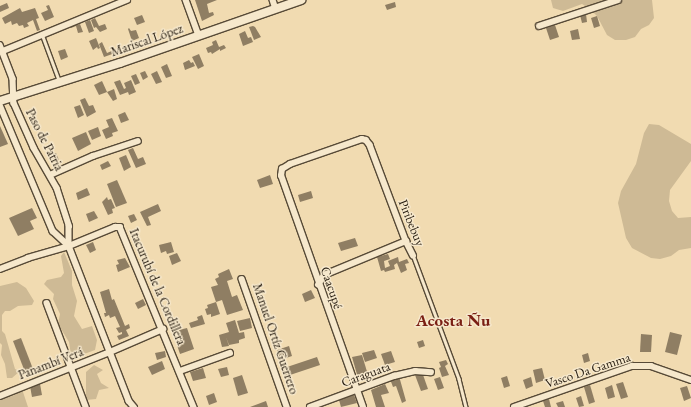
<!DOCTYPE html>
<meta charset="utf-8">
<style>
body{margin:0}
#map{position:relative;width:691px;height:407px;overflow:hidden;background:#f1dbb1;font-family:"EB Garamond",serif}
div>[style]{position:absolute}
[style*='--x']{left:calc(var(--x)*1px);top:calc(var(--y)*1px);width:calc(var(--w)*1px);rotate:calc(var(--a)*1deg)}
.green>*{inset:0;background:#ceba95}
.building>*{inset:0;background:#8f7e63}
.roads{filter:drop-shadow(1px 0 #574a37) drop-shadow(-1px 0 #574a37) drop-shadow(0 1px #574a37) drop-shadow(0 -1px #574a37)}
.lane>*{height:2.5px;margin:-1.25px;padding:0 1.25px;transform-origin:1.25px;border-radius:1.25px;background:#f6e8cc}
.street>*{height:5.5px;margin:-2.75px;padding:0 2.75px;transform-origin:2.75px;border-radius:2.75px;background:#f6e8cc}
.secondary>*{height:8px;margin:-4px;padding:0 4px;transform-origin:4px;border-radius:4px;background:#f6e8cc}
span{translate:-50% -50%;white-space:nowrap;text-align:center;line-height:1.15;-webkit-text-stroke:3px #f6e8cc;paint-order:stroke}
.street-label{font-size:13px;color:#241a0e}
.district-label{font-size:17px;color:#7a1f14;font-weight:700}
</style>
<div id="map">
<div class="green">
<div style="clip-path:polygon(551px 0,652px 0,654px 18px,649px 25px,641px 29px,635px 37px,626px 40px,615px 40px,607px 35px,597px 16px,590px 9px,582px 4px,563px 11px,553px 8px)"></div>
<div style="clip-path:polygon(649px 124px,659px 125px,691px 144px,691px 161px,670px 190px,669px 201px,672px 211px,678px 218px,691px 217px,691px 248px,679px 250px,671px 256px,660px 259px,651px 258px,632px 248px,626px 238px,618px 203px,621px 191px,636px 164px,644px 133px)"></div>
<div style="clip-path:polygon(64px 252px,72px 271px,72px 285px,77px 301px,74px 316px,82px 329px,92px 326px,97px 340px,95px 350px,76px 357px,71px 355px,69px 342px,58px 324px,60px 314px,53px 299px,54px 294px,44px 284px,47px 280px,61px 277px,64px 273px,61px 256px)"></div>
<div style="clip-path:polygon(17px 282px,26px 288px,34px 301px,32px 305px,18px 306px,10px 311px,5px 311px,2px 315px,2px 331px,5px 334px,15px 369px,20px 371px,12px 378px,7px 378px,5px 364px,1px 355px,2px 345px,0 343px,0 286px)"></div>
<div style="clip-path:polygon(94px 365px,103px 370px,97px 374px,101px 383px,109px 388px,99px 390px,96px 399px,86px 400px,86px 372px)"></div>
<div style="clip-path:polygon(18px 390px,23px 392px,28px 407px,0 407px,0 400px,15px 395px)"></div>
</div>
<div class="building">
<div style="clip-path:polygon(195px 0,217px 0,207px 4px,209px 13px,213px 12px,214px 15px,202px 21px)"></div>
<div style="clip-path:polygon(395px 2px,396px 7px,387px 10px,385px 5px)"></div>
<div style="clip-path:polygon(7px 3px,9px 8px,0 12px,0 6px)"></div>
<div style="clip-path:polygon(49px 5px,54px 17px,45px 21px,41px 13px,48px 10px,46px 6px)"></div>
<div style="clip-path:polygon(20px 8px,22px 12px,35px 8px,39px 18px,36px 19px,40px 30px,37px 31px,33px 20px,27px 23px,29px 26px,24px 28px,23px 25px,19px 26px,17px 23px,12px 25px,11px 21px,5px 24px,2px 18px)"></div>
<div style="clip-path:polygon(586px 14px,587px 22px,582px 23px,580px 15px)"></div>
<div style="clip-path:polygon(142px 15px,145px 22px,137px 25px,134px 18px)"></div>
<div style="clip-path:polygon(597px 16px,600px 26px,594px 28px,591px 18px)"></div>
<div style="clip-path:polygon(95px 18px,99px 26px,105px 24px,107px 29px,100px 32px,96px 27px,94px 28px,91px 20px)"></div>
<div style="clip-path:polygon(90px 20px,94px 31px,89px 33px,85px 22px)"></div>
<div style="clip-path:polygon(76px 22px,77px 25px,80px 24px,83px 32px,78px 33px,76px 26px,71px 28px,69px 25px)"></div>
<div style="clip-path:polygon(555px 25px,559px 37px,550px 40px,546px 28px)"></div>
<div style="clip-path:polygon(253px 26px,255px 27px,261px 37px,254px 40px,249px 27px)"></div>
<div style="clip-path:polygon(129px 28px,131px 31px,136px 30px,139px 38px,132px 41px,128px 29px)"></div>
<div style="clip-path:polygon(578px 29px,580px 39px,572px 40px,570px 31px)"></div>
<div style="clip-path:polygon(245px 31px,248px 38px,251px 37px,253px 42px,243px 46px,239px 34px)"></div>
<div style="clip-path:polygon(96px 38px,100px 48px,98px 49px,97px 47px,93px 50px,89px 41px)"></div>
<div style="clip-path:polygon(216px 40px,219px 47px,224px 45px,226px 48px,220px 51px,220px 49px,212px 54px,211px 52px,208px 53px,206px 48px,213px 45px,212px 42px)"></div>
<div style="clip-path:polygon(102px 42px,107px 53px,114px 50px,115px 53px,104px 57px,99px 44px)"></div>
<div style="clip-path:polygon(65px 49px,68px 57px,61px 60px,58px 51px)"></div>
<div style="clip-path:polygon(199px 54px,204px 66px,198px 69px,192px 57px)"></div>
<div style="clip-path:polygon(189px 60px,191px 63px,193px 62px,195px 66px,185px 70px,183px 63px)"></div>
<div style="clip-path:polygon(167px 64px,172px 76px,166px 78px,161px 67px)"></div>
<div style="clip-path:polygon(145px 71px,148px 77px,143px 80px,140px 73px)"></div>
<div style="clip-path:polygon(157px 71px,162px 82px,156px 84px,151px 74px)"></div>
<div style="clip-path:polygon(136px 74px,140px 83px,135px 85px,131px 76px)"></div>
<div style="clip-path:polygon(120px 80px,124px 89px,126px 88px,124px 83px,131px 80px,136px 92px,129px 95px,128px 92px,120px 95px,114px 82px)"></div>
<div style="clip-path:polygon(102px 81px,107px 92px,99px 95px,94px 85px)"></div>
<div style="clip-path:polygon(114px 89px,117px 99px,113px 101px,107px 92px)"></div>
<div style="clip-path:polygon(85px 98px,89px 106px,93px 105px,96px 112px,87px 117px,80px 100px)"></div>
<div style="clip-path:polygon(80px 105px,84px 115px,78px 118px,74px 107px)"></div>
<div style="clip-path:polygon(125px 112px,129px 120px,121px 123px,118px 115px)"></div>
<div style="clip-path:polygon(112px 118px,118px 131px,112px 133px,113px 136px,106px 139px,102px 130px,109px 127px,106px 120px)"></div>
<div style="clip-path:polygon(0 126px,8px 144px,0 147px)"></div>
<div style="clip-path:polygon(98px 127px,101px 136px,92px 140px,88px 131px)"></div>
<div style="clip-path:polygon(86px 132px,91px 144px,78px 151px,72px 138px)"></div>
<div style="clip-path:polygon(133px 148px,138px 159px,143px 157px,146px 164px,136px 168px,128px 150px)"></div>
<div style="clip-path:polygon(56px 153px,59px 160px,54px 162px,51px 155px)"></div>
<div style="clip-path:polygon(126px 155px,131px 167px,124px 171px,119px 158px)"></div>
<div style="clip-path:polygon(108px 161px,111px 166px,102px 170px,100px 165px)"></div>
<div style="clip-path:polygon(270px 175px,273px 184px,260px 188px,257px 180px)"></div>
<div style="clip-path:polygon(117px 180px,127px 203px,116px 207px,107px 184px)"></div>
<div style="clip-path:polygon(87px 188px,90px 195px,78px 200px,76px 193px)"></div>
<div style="clip-path:polygon(311px 191px,313px 198px,300px 202px,298px 195px)"></div>
<div style="clip-path:polygon(107px 197px,108px 200px,111px 199px,115px 208px,112px 209px,113px 213px,108px 215px,102px 202px)"></div>
<div style="clip-path:polygon(158px 204px,161px 211px,148px 217px,151px 225px,147px 226px,140px 212px)"></div>
<div style="clip-path:polygon(32px 208px,37px 218px,30px 221px,34px 229px,18px 236px,9px 218px)"></div>
<div style="clip-path:polygon(94px 211px,98px 218px,89px 222px,86px 214px)"></div>
<div style="clip-path:polygon(134px 214px,137px 220px,131px 223px,128px 216px)"></div>
<div style="clip-path:polygon(355px 238px,358px 246px,341px 251px,338px 243px)"></div>
<div style="clip-path:polygon(93px 242px,96px 250px,90px 253px,86px 245px)"></div>
<div style="clip-path:polygon(171px 242px,174px 252px,167px 254px,166px 251px,161px 253px,159px 245px)"></div>
<div style="clip-path:polygon(177px 253px,181px 261px,172px 265px,169px 256px)"></div>
<div style="clip-path:polygon(388px 254px,390px 259px,384px 261px,385px 268px,390px 266px,388px 261px,398px 257px,399px 262px,407px 259px,409px 263px,405px 264px,407px 270px,401px 273px,397px 263px,394px 265px,395px 269px,385px 272px,384px 270px,381px 271px,377px 257px)"></div>
<div style="clip-path:polygon(125px 258px,130px 267px,118px 272px,116px 265px,119px 264px,117px 260px)"></div>
<div style="clip-path:polygon(229px 269px,233px 279px,227px 281px,232px 297px,237px 295px,243px 310px,227px 315px,222px 300px,216px 302px,211px 287px,218px 285px,215px 279px,219px 277px,218px 274px)"></div>
<div style="clip-path:polygon(109px 289px,112px 300px,114px 299px,125px 326px,129px 324px,130px 328px,126px 330px,129px 336px,119px 340px,117px 336px,122px 334px,122px 332px,119px 333px,116px 328px,120px 327px,115px 316px,110px 318px,109px 315px,105px 317px,104px 313px,106px 313px,100px 292px)"></div>
<div style="clip-path:polygon(311px 290px,315px 298px,305px 302px,302px 294px)"></div>
<div style="clip-path:polygon(143px 299px,146px 305px,138px 309px,135px 303px)"></div>
<div style="clip-path:polygon(216px 302px,220px 314px,211px 317px,211px 314px,207px 315px,205px 309px,208px 308px,207px 305px)"></div>
<div style="clip-path:polygon(202px 315px,205px 324px,191px 328px,189px 323px,198px 320px,197px 317px)"></div>
<div style="clip-path:polygon(250px 318px,252px 328px,240px 331px,237px 321px)"></div>
<div style="clip-path:polygon(235px 320px,239px 333px,244px 332px,245px 338px,239px 340px,239px 343px,229px 345px,226px 337px,229px 346px,222px 347px,219px 335px,229px 332px,226px 323px)"></div>
<div style="clip-path:polygon(187px 328px,194px 349px,180px 354px,177px 345px,182px 343px,179px 330px)"></div>
<div style="clip-path:polygon(670px 332px,682px 335px,677px 355px,665px 352px)"></div>
<div style="clip-path:polygon(641px 334px,652px 335px,651px 352px,640px 352px)"></div>
<div style="clip-path:polygon(21px 338px,33px 369px,25px 372px,13px 341px)"></div>
<div style="clip-path:polygon(423px 340px,425px 346px,419px 348px,417px 342px)"></div>
<div style="clip-path:polygon(289px 346px,292px 356px,280px 360px,277px 350px)"></div>
<div style="clip-path:polygon(374px 350px,377px 358px,365px 362px,362px 353px)"></div>
<div style="clip-path:polygon(165px 351px,166px 357px,157px 360px,155px 353px)"></div>
<div style="clip-path:polygon(391px 351px,395px 362px,385px 365px,381px 354px)"></div>
<div style="clip-path:polygon(588px 353px,590px 361px,584px 363px,582px 355px)"></div>
<div style="clip-path:polygon(362px 355px,368px 375px,358px 378px,352px 357px)"></div>
<div style="clip-path:polygon(317px 357px,320px 365px,284px 377px,281px 369px)"></div>
<div style="clip-path:polygon(446px 360px,448px 364px,445px 366px,449px 375px,442px 377px,439px 368px,441px 367px,439px 362px)"></div>
<div style="clip-path:polygon(162px 361px,165px 369px,152px 375px,148px 367px)"></div>
<div style="clip-path:polygon(227px 367px,229px 375px,221px 377px,218px 369px)"></div>
<div style="clip-path:polygon(203px 368px,206px 378px,193px 381px,190px 372px)"></div>
<div style="clip-path:polygon(542px 368px,545px 380px,536px 383px,533px 370px)"></div>
<div style="clip-path:polygon(422px 372px,428px 389px,421px 391px,415px 375px)"></div>
<div style="clip-path:polygon(242px 375px,248px 393px,238px 396px,233px 378px)"></div>
<div style="clip-path:polygon(399px 376px,406px 401px,402px 403px,396px 386px,393px 387px,390px 379px)"></div>
<div style="clip-path:polygon(507px 376px,510px 386px,504px 388px,501px 378px)"></div>
<div style="clip-path:polygon(440px 377px,444px 388px,438px 390px,434px 379px)"></div>
<div style="clip-path:polygon(531px 377px,533px 386px,526px 389px,523px 380px)"></div>
<div style="clip-path:polygon(623px 382px,628px 397px,621px 399px,616px 384px)"></div>
<div style="clip-path:polygon(40px 384px,42px 395px,32px 397px,30px 386px)"></div>
<div style="clip-path:polygon(385px 384px,389px 393px,381px 395px,385px 407px,376px 407px,371px 390px)"></div>
<div style="clip-path:polygon(590px 385px,595px 402px,589px 404px,584px 387px)"></div>
<div style="clip-path:polygon(612px 385px,615px 397px,608px 399px,605px 388px)"></div>
<div style="clip-path:polygon(687px 386px,691px 398px,684px 401px,680px 388px)"></div>
<div style="clip-path:polygon(214px 393px,217px 402px,209px 405px,206px 396px)"></div>
<div style="clip-path:polygon(354px 395px,357px 403px,341px 407px,339px 400px)"></div>
<div style="clip-path:polygon(581px 396px,584px 406px,579px 407px,576px 398px)"></div>
<div style="clip-path:polygon(549px 399px,551px 407px,545px 407px,543px 401px)"></div>
<div style="clip-path:polygon(266px 401px,268px 407px,250px 407px)"></div>
<div style="clip-path:polygon(563px 401px,565px 407px,558px 407px,556px 403px)"></div>
</div>
<div class="roads">
<div class="lane">
<div style="--x:42;--y:34;--w:49;--a:69.7"></div>
<div style="--x:413;--y:255;--w:132;--a:69.6"></div>
<div style="--x:459;--y:379;--w:29;--a:76"></div>
</div>
<div class="street">
<div style="--x:186;--y:0;--w:37;--a:70"></div>
<div style="--x:273;--y:0;--w:9;--a:72"></div>
<div style="--x:539;--y:26;--w:83;--a:-18.2"></div>
<div style="--x:0;--y:45;--w:36;--a:69"></div>
<div style="--x:13;--y:79;--w:24;--a:88"></div>
<div style="--x:14;--y:103;--w:49;--a:66"></div>
<div style="--x:34;--y:148;--w:46;--a:60.1"></div>
<div style="--x:57;--y:188;--w:40;--a:72"></div>
<div style="--x:69;--y:226;--w:20;--a:90"></div>
<div style="--x:69;--y:246;--w:166;--a:68.8"></div>
<div style="--x:129;--y:401;--w:8;--a:50"></div>
<div style="--x:3;--y:51;--w:134;--a:-22.4"></div>
<div style="--x:0;--y:105;--w:137;--a:67.2"></div>
<div style="--x:53;--y:231;--w:22;--a:43"></div>
<div style="--x:50;--y:175;--w:47;--a:-23.8"></div>
<div style="--x:93;--y:156;--w:47;--a:-18.4"></div>
<div style="--x:0;--y:269;--w:30;--a:-21"></div>
<div style="--x:28;--y:258;--w:43;--a:-16.3"></div>
<div style="--x:69;--y:246;--w:50;--a:-22.4"></div>
<div style="--x:115;--y:227;--w:5;--a:0"></div>
<div style="--x:120;--y:227;--w:195;--a:67.7"></div>
<div style="--x:242;--y:279;--w:136;--a:70.6"></div>
<div style="--x:318;--y:285;--w:12;--a:-59"></div>
<div style="--x:324;--y:275;--w:89;--a:-22.5"></div>
<div style="--x:47;--y:303;--w:111;--a:69.4"></div>
<div style="--x:180;--y:371;--w:53;--a:-19.8"></div>
<div style="--x:0;--y:396;--w:118;--a:-21.8"></div>
<div style="--x:110;--y:352;--w:58;--a:-23.5"></div>
<div style="--x:310;--y:407;--w:90;--a:-20.3"></div>
<div style="--x:394;--y:376;--w:22;--a:-13"></div>
<div style="--x:415;--y:371;--w:16;--a:4"></div>
<div style="--x:363;--y:407;--w:245;--a:-109.5"></div>
<div style="--x:281;--y:176;--w:7;--a:-82"></div>
<div style="--x:282;--y:169;--w:9;--a:-32"></div>
<div style="--x:290;--y:164;--w:76;--a:-19.1"></div>
<div style="--x:362;--y:139;--w:4;--a:14"></div>
<div style="--x:366;--y:140;--w:6;--a:51"></div>
<div style="--x:370;--y:145;--w:103;--a:69.4"></div>
<div style="--x:406;--y:241;--w:16;--a:63"></div>
<div style="--x:514;--y:407;--w:125;--a:-19.2"></div>
<div style="--x:632;--y:366;--w:19;--a:0"></div>
<div style="--x:651;--y:366;--w:42;--a:19.3"></div>
</div>
<div class="secondary">
<div style="--x:0;--y:101;--w:126;--a:-17.6"></div>
<div style="--x:120;--y:63;--w:192;--a:-19.2"></div>
</div>
</div>
<div class="street-label">
<span style="left:147px;top:41px;rotate:-19deg">Mariscal López</span>
<span style="left:44px;top:140px;rotate:63deg">Paso de Patria</span>
<span style="left:411px;top:223px;rotate:68deg">Piribebuy</span>
<span style="left:157px;top:287px;rotate:67deg">Itacurubí de la Cordillera</span>
<span style="left:331px;top:288px;rotate:71deg">Caacupé</span>
<span style="left:275px;top:339px;rotate:71deg">Manuel Ortíz Guerrero</span>
<span style="left:51px;top:364px;rotate:-21deg">Panambí Verá</span>
<span style="left:588px;top:371px;rotate:-18deg">Vasco Da Gamma</span>
<span style="left:366px;top:375px;rotate:-20deg">Caraguata</span>
</div>
<div class="district-label">
<span style="left:453px;top:321px">Acosta Ñu</span>
</div>
</div>
